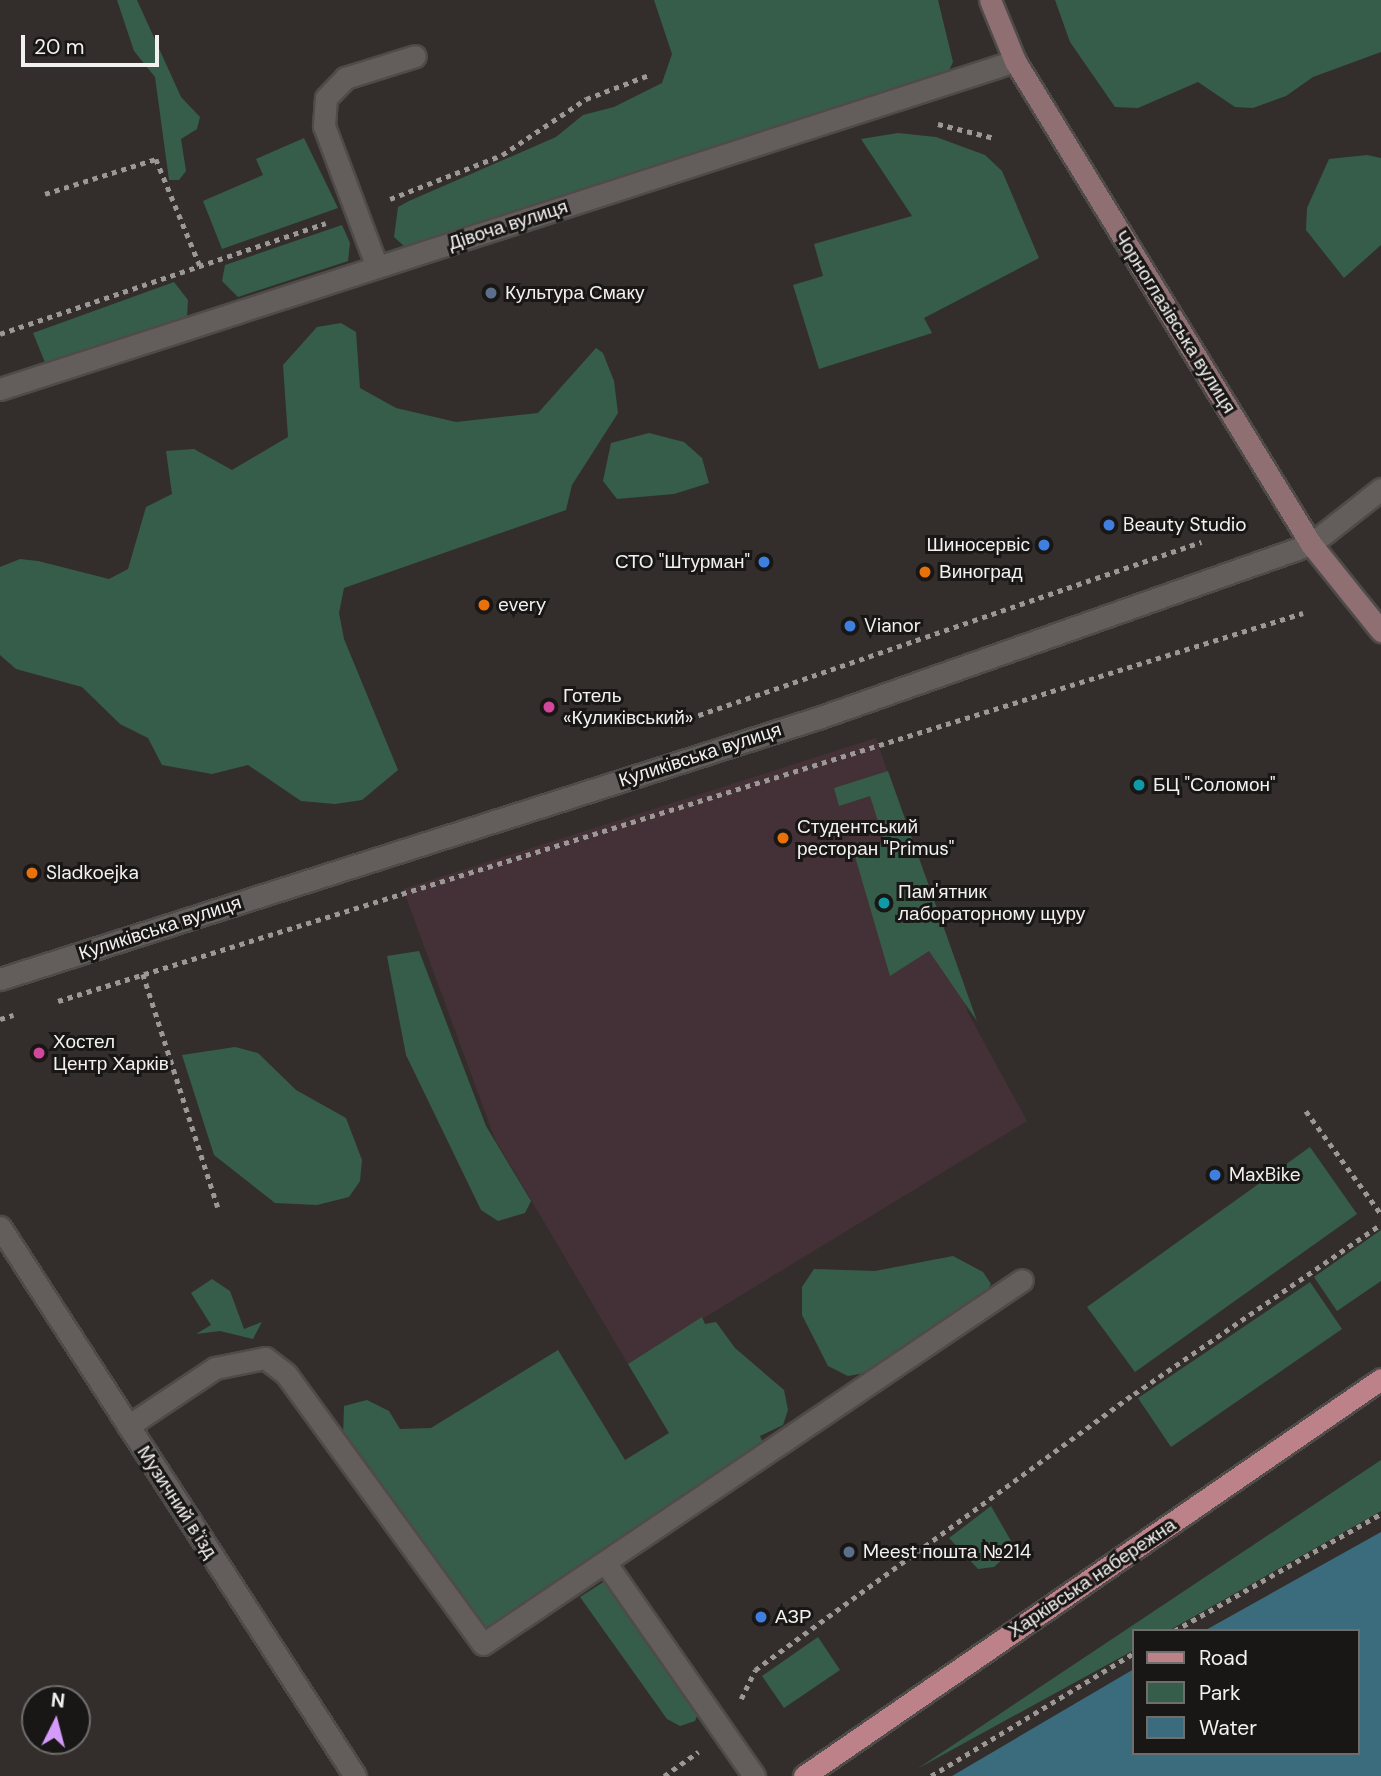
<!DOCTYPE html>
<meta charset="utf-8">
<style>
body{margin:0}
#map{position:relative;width:1381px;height:1776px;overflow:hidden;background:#332e2c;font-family:"DM Sans",sans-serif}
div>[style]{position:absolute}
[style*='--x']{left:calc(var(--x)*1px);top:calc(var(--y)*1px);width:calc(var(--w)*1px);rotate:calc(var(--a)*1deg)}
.education>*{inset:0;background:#443137}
.green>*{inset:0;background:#365d49}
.water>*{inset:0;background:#3b6c7d}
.path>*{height:4.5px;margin-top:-2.25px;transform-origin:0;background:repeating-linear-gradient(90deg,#9b9896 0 5px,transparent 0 10px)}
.roads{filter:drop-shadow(2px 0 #4e4b49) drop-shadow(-2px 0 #4e4b49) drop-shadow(0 2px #4e4b49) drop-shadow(0 -2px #4e4b49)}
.lane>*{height:21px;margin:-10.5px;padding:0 10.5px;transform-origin:10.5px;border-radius:10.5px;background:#635e5b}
.street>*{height:21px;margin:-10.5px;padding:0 10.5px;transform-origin:10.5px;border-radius:10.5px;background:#635e5b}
.secondary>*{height:21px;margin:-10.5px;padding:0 10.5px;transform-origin:10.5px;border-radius:10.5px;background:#906f72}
.primary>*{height:21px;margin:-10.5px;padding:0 10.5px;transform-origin:10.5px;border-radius:10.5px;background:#bc8189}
.dots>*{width:19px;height:19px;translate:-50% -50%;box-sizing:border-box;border:4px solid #191716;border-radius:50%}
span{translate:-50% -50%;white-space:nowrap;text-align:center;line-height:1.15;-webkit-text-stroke:6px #191716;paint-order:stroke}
.street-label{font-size:19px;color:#f3f1ef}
.poi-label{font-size:19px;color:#f3f1ef}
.left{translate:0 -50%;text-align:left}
.right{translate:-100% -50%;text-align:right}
.legend{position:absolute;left:1132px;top:1629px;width:228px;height:126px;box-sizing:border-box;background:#191716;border:2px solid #706e6d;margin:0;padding:9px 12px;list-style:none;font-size:21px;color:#f3f1ef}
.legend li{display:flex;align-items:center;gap:14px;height:35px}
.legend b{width:35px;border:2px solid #706e6d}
.north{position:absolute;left:21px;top:1685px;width:70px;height:70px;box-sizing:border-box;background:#191716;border:2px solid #706e6d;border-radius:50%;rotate:6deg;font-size:19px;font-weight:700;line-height:28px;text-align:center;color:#f3f1ef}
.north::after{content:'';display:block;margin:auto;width:24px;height:32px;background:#d59bfb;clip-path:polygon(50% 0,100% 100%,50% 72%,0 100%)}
.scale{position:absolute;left:21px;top:35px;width:138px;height:32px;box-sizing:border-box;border:4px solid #f3f1ef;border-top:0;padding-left:9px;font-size:21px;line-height:24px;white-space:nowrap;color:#f3f1ef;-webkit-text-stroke:5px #191716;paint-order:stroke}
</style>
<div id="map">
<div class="education">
<div style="clip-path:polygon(876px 738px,968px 1013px,1027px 1121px,628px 1364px,495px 1139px,403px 889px)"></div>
</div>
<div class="green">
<div style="clip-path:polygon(117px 0,137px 0,181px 97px,200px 117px,197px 129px,181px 139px,186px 171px,179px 180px,169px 180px,155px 77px,134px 51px)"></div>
<div style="clip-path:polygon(654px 0,938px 0,953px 62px,948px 72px,555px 200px,404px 246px,394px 237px,398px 207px,409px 201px,556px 137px,583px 115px,614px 107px,662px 83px,672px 54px)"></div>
<div style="clip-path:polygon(1055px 0,1381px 0,1381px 52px,1313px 77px,1286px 96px,1253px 108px,1235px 107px,1198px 82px,1138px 108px,1115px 107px,1070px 42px)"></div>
<div style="clip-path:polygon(898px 133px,936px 137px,985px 155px,1002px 171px,1039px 258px,924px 318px,932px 333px,819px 369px,793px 285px,823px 276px,814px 244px,912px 216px,861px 139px)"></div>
<div style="clip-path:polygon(304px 138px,338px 208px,222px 249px,203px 201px,263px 175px,256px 159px)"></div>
<div style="clip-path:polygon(1367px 155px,1381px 158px,1381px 245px,1344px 278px,1306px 230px,1307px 208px,1329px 159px)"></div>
<div style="clip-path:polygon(342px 225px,350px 243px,348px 261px,238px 297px,222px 281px,225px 265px)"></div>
<div style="clip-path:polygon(174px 282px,188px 300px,187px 317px,46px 365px,33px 333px)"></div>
<div style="clip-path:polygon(341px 323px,356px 332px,360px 388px,396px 408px,456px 422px,538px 413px,596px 348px,603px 353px,614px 381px,618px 413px,572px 485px,566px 510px,344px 588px,339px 613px,344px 639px,398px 770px,362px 800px,335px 804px,301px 801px,248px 765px,212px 774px,162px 765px,148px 738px,120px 724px,82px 687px,16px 669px,0 655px,0 567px,20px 559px,38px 561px,109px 579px,128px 569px,146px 507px,172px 494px,166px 451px,194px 449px,232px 470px,288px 437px,283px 365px,317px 327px)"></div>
<div style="clip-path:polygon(649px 433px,684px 442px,702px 458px,709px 483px,674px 494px,617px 499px,603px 481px,611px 443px)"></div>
<div style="clip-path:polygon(888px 771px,977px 1021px,929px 951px,890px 976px,854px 853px,885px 843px,870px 796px,839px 806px,834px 788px)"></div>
<div style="clip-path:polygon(419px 951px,486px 1126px,531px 1201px,525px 1213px,498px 1221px,481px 1210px,406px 1055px,387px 956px)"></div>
<div style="clip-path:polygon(235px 1047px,258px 1053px,296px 1090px,346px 1118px,362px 1160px,360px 1181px,349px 1197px,317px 1205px,275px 1203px,214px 1155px,182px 1055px)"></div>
<div style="clip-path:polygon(1310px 1147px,1357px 1214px,1135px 1372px,1087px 1307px)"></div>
<div style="clip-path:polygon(1381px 1230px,1381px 1281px,1337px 1311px,1314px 1277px)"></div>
<div style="clip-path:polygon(953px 1256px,983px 1272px,991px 1284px,981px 1299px,870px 1372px,848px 1376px,828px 1366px,802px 1315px,802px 1287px,814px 1269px,875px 1271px)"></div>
<div style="clip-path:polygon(212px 1279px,230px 1291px,244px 1329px,262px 1322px,253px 1339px,220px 1331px,196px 1334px,211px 1325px,191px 1293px)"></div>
<div style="clip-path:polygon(1310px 1282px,1342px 1329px,1171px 1447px,1138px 1398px)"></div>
<div style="clip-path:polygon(702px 1317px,705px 1324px,716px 1322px,735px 1348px,784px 1390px,788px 1410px,783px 1425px,760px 1436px,763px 1443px,487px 1629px,476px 1613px,467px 1611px,343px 1438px,344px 1406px,367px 1400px,389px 1411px,400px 1429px,431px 1428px,558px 1350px,625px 1460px,669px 1433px,628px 1364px)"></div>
<div style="clip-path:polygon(1381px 1460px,1381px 1511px,1168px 1631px,1134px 1631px,1134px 1650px,917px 1769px)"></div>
<div style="clip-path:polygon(991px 1506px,1015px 1548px,994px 1567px,978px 1569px,949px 1538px)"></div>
<div style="clip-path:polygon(608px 1579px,699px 1711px,695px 1721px,680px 1726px,667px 1719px,580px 1597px)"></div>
<div style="clip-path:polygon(818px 1637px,840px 1670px,784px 1708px,762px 1676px)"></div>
</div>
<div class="water">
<div style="clip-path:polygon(1381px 1532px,1381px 1776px,952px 1776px,1134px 1669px,1134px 1753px,1358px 1753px,1358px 1631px,1204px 1631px)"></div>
</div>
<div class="path">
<div style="--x:938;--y:124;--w:58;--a:14"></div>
<div style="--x:45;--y:194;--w:116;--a:-17.5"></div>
<div style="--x:156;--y:159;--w:116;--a:67.6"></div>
<div style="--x:390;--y:199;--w:120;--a:-21.4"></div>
<div style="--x:502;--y:155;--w:101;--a:-33.7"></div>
<div style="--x:586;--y:99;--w:67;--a:-20.9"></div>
<div style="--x:0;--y:334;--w:344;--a:-18.8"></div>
<div style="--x:670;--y:725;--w:562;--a:-19.02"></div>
<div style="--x:143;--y:974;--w:245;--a:72.2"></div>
<div style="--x:58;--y:1001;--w:1304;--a:-17.31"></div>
<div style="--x:0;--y:1019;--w:14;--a:-17"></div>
<div style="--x:1306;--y:1111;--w:127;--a:53.9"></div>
<div style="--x:1174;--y:1631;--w:238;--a:-29.5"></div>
<div style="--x:741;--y:1699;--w:32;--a:-64"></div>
<div style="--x:755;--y:1670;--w:469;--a:-36.1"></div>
<div style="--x:1134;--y:1394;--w:300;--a:-34.5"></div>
<div style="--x:664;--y:1776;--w:42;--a:-35.2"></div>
<div style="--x:931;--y:1776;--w:237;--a:-31.2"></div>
</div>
<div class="roads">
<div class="lane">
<div style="--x:377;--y:267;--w:151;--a:-110.6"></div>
<div style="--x:324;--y:126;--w:28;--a:-86"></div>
<div style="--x:326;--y:98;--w:28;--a:-46"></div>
<div style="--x:345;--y:78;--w:73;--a:-17.4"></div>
<div style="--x:128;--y:1426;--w:105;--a:-33.7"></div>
<div style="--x:215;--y:1368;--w:51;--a:-11.3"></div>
<div style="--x:265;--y:1358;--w:26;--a:37"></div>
<div style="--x:286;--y:1374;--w:334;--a:53.9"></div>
<div style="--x:483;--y:1644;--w:650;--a:-34.03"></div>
<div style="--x:607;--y:1565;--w:257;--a:55.1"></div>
</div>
<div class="street">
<div style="--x:0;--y:389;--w:1067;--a:-17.91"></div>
<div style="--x:0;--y:979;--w:859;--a:-17.7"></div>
<div style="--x:818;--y:718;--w:523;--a:-19.44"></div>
<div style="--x:1311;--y:544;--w:89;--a:-38.2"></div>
<div style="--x:0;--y:1227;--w:654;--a:57.11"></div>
</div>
<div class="secondary">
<div style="--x:990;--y:0;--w:66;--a:67.7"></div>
<div style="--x:1015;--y:61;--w:566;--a:58.5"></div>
<div style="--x:1311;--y:544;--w:112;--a:51.2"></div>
</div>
<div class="primary">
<div style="--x:804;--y:1776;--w:700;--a:-34.53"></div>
</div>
</div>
<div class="dots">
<div style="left:491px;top:293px;background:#5c6f8a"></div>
<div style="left:1109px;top:525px;background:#3f7fe0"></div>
<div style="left:1044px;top:545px;background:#3f7fe0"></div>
<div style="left:764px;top:562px;background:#3f7fe0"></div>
<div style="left:925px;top:572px;background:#e8710a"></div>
<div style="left:484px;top:605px;background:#e8710a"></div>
<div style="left:850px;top:626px;background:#3f7fe0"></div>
<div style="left:549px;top:707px;background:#d1479c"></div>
<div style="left:1139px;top:785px;background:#0f9aa8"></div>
<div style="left:783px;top:838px;background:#e8710a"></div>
<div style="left:32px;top:873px;background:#e8710a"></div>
<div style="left:884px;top:903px;background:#0f9aa8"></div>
<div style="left:39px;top:1053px;background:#d1479c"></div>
<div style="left:1215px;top:1175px;background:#3f7fe0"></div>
<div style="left:849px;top:1552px;background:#5c6f8a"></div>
<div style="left:761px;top:1617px;background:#3f7fe0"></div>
</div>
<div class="street-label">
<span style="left:508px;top:225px;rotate:-18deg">Дівоча вулиця</span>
<span style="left:1175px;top:322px;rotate:58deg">Чорноглазівська вулиця</span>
<span style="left:700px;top:755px;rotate:-18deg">Куликівська вулиця</span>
<span style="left:160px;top:928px;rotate:-18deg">Куликівська вулиця</span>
<span style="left:177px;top:1502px;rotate:57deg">Музичний в'їзд</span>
<span style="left:1092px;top:1578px;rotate:-34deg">Харківська набережна</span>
</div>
<div class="poi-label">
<span class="left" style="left:505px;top:293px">Культура Смаку</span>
<span class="left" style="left:1123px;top:525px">Beauty Studio</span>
<span class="right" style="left:1030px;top:545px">Шиносервіс</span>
<span class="right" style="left:750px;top:562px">СТО "Штурман"</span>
<span class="left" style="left:939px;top:572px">Виноград</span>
<span class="left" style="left:498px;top:605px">every</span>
<span class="left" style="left:864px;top:626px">Vianor</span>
<span class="left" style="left:563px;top:707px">Готель<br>«Куликівський»</span>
<span class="left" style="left:1153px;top:785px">БЦ "Соломон"</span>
<span class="left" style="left:797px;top:838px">Студентський<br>ресторан "Primus"</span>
<span class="left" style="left:46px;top:873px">Sladkoejka</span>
<span class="left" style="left:898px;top:903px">Пам'ятник<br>лабораторному щуру</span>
<span class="left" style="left:53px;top:1053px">Хостел<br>Центр Харків</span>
<span class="left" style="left:1229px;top:1175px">MaxBike</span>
<span class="left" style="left:863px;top:1552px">Meest пошта №214</span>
<span class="left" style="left:775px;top:1617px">АЗР</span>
</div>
<ul class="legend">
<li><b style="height:9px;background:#bc8189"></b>Road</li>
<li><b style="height:19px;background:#365d49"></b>Park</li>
<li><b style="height:19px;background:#3b6c7d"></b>Water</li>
</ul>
<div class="north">N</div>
<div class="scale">20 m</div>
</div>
